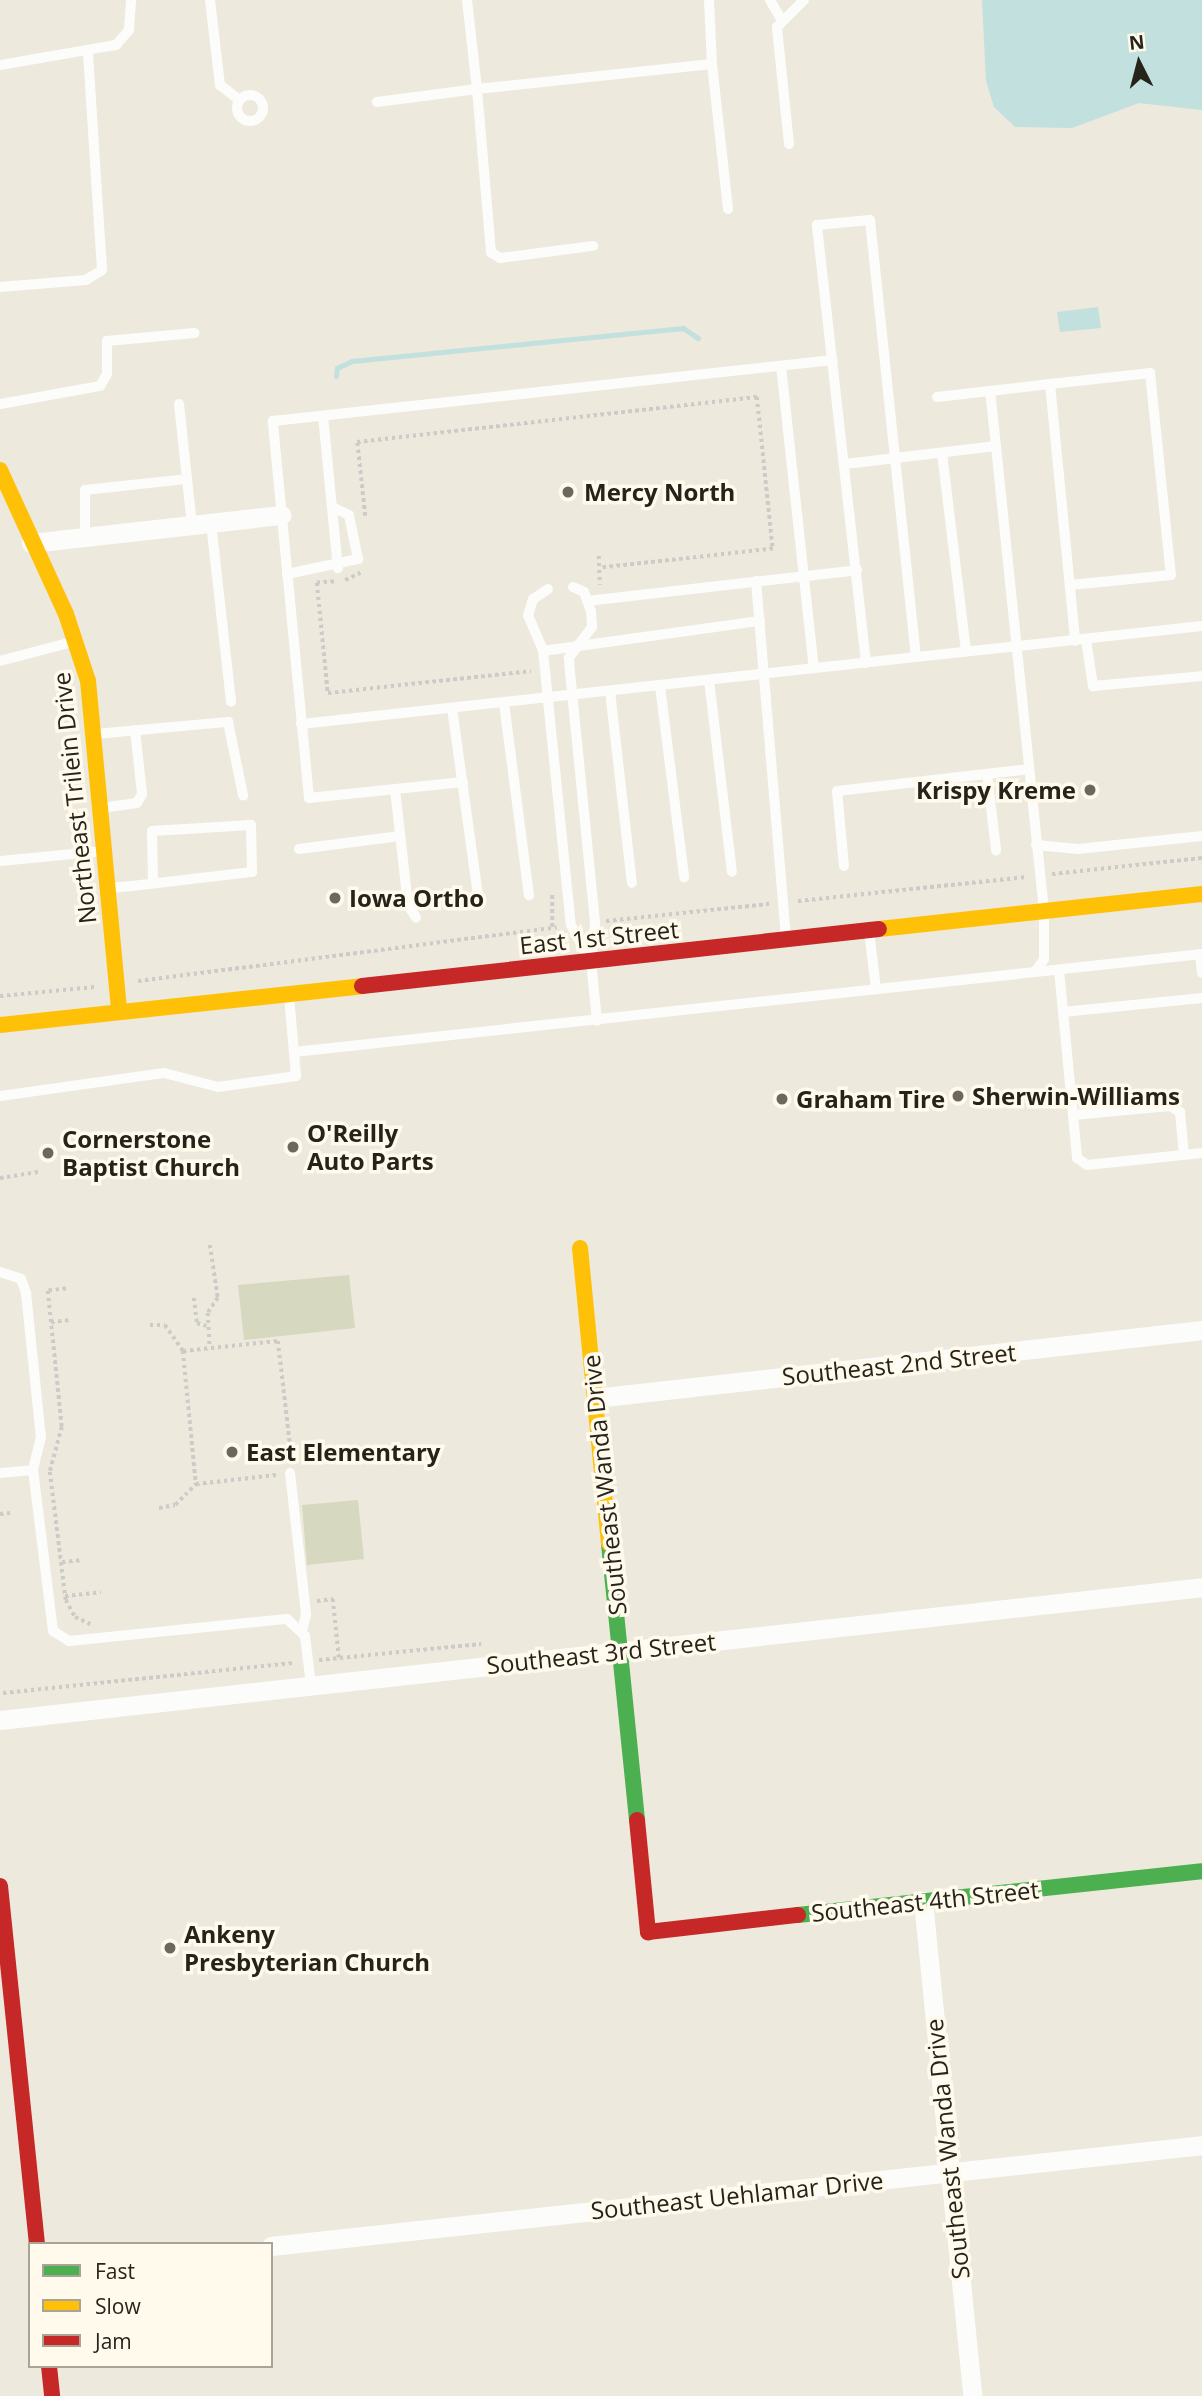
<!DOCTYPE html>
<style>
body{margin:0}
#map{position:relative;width:1202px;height:2396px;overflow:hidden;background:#ede9dc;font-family:"Open Sans",sans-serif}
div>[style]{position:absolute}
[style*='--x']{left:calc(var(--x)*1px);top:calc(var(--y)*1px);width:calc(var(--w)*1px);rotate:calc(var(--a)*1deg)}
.green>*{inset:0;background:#d6d8c0}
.water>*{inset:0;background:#c2e0de}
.stream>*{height:5px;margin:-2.5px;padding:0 2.5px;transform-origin:2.5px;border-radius:2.5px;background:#c2e0de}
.path>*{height:3.5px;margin-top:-1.75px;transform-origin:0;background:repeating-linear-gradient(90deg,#cdcbc7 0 3.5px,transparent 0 7px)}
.lane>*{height:10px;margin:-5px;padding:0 5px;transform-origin:5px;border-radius:5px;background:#fcfcfa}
.lane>.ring{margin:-5px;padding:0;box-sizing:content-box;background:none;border:10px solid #fcfcfa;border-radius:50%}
.street>*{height:19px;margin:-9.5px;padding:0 9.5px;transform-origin:9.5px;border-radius:9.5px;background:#fcfcfa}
.fast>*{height:16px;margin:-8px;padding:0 8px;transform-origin:8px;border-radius:8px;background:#4caf50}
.slow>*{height:16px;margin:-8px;padding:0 8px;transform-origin:8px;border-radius:8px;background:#ffc107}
.jam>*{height:16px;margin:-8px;padding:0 8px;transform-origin:8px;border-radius:8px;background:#c62828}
.dots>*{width:19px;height:19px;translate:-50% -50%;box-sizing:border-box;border:4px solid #fffaeb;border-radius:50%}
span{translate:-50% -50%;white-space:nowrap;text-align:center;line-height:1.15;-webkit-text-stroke:7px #fffaeb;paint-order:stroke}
.poi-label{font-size:24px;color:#26231a;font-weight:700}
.left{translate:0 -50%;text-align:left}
.right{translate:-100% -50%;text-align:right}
.street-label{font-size:24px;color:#26231a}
.legend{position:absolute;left:28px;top:2242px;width:245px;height:126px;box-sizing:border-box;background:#fffaeb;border:2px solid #a8a497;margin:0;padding:9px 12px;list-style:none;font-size:21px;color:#26231a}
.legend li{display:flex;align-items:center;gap:14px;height:35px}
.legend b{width:35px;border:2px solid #a8a497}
.north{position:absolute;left:1104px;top:28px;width:70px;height:70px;-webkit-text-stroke:5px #fffaeb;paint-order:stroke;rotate:354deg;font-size:19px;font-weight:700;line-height:28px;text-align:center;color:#26231a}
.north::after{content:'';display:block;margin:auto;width:24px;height:32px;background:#26231a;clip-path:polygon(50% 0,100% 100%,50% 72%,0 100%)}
</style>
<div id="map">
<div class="green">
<div style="clip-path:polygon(349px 1275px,355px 1328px,244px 1340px,238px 1285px)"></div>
<div style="clip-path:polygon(358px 1500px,364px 1559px,307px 1565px,302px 1505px)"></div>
</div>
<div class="water">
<div style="clip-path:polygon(982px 0,1202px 0,1202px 110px,1139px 103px,1072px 128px,1015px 127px,994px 107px,986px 81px)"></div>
<div style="clip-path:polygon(1098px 307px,1101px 328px,1060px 332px,1057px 312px)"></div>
</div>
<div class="stream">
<div style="--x:336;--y:376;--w:8;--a:-83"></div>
<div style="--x:337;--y:368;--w:17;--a:-25"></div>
<div style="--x:352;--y:361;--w:333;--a:-5.7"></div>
<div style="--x:683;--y:328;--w:18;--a:34"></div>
</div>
<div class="path">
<div style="--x:365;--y:516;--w:74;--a:-96.2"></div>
<div style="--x:357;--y:442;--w:403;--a:-6.4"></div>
<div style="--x:757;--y:397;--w:153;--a:84"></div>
<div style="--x:773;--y:549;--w:173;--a:173.7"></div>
<div style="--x:599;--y:556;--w:29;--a:88"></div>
<div style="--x:345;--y:580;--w:17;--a:-25"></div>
<div style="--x:334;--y:582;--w:17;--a:177"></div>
<div style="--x:317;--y:583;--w:111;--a:84.3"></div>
<div style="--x:328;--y:693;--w:204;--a:-6.2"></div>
<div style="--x:1052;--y:874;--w:151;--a:-6.1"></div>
<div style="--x:798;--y:901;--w:230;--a:-6"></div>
<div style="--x:606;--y:921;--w:164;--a:-6"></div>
<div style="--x:552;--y:927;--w:32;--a:-90"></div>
<div style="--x:138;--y:981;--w:422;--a:-7.3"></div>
<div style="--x:0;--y:996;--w:95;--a:-5.4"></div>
<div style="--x:0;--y:1178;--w:39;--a:-9"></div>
<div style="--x:210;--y:1245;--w:54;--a:81.4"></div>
<div style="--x:218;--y:1298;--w:18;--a:124"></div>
<div style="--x:208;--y:1313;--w:35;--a:87"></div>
<div style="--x:66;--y:1289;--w:18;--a:174"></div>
<div style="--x:48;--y:1291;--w:137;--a:84.1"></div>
<div style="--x:62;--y:1427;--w:47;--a:104.9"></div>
<div style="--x:50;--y:1472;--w:129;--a:82.9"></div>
<div style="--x:66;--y:1600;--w:19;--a:62"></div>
<div style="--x:75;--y:1617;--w:17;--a:25"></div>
<div style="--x:194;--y:1298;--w:25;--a:83"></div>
<div style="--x:197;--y:1323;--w:10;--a:17"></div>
<div style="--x:51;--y:1322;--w:18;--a:-6"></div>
<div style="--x:150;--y:1325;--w:15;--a:0"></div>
<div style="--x:165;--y:1325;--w:32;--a:55"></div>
<div style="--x:183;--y:1351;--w:96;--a:-6"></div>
<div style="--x:278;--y:1341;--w:121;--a:83.3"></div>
<div style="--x:183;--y:1351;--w:134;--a:84.4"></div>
<div style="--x:196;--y:1484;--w:81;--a:-6.3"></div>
<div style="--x:159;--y:1508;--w:16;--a:-11"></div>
<div style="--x:175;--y:1505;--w:30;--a:-45"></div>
<div style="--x:0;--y:1514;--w:10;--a:-6"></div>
<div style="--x:62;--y:1562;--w:20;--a:-6"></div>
<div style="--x:65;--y:1596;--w:36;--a:-6"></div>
<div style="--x:317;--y:1601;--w:16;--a:-7"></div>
<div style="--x:333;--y:1599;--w:59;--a:84.2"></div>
<div style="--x:319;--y:1660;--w:163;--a:-5.6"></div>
<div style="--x:3;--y:1693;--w:293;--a:-5.9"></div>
</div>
<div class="lane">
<div style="--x:210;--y:0;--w:86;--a:83.3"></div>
<div style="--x:220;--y:85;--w:24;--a:38"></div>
<div style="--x:467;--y:0;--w:90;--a:83.6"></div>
<div style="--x:477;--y:89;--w:236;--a:-6.1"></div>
<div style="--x:712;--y:64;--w:64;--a:-92.7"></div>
<div style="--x:770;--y:0;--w:20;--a:60"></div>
<div style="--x:712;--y:64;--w:146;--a:83.7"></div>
<div style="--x:0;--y:65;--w:118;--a:-9.8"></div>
<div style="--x:116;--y:45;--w:20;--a:-49"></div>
<div style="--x:129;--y:30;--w:30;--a:-86"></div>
<div class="ring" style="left:237px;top:95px;width:16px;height:16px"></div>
<div style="--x:377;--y:102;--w:101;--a:-7.4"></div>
<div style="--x:477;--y:89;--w:164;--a:85.1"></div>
<div style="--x:491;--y:252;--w:11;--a:34"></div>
<div style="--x:500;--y:258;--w:94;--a:-7.4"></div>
<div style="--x:789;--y:144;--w:118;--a:-95.9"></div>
<div style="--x:777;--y:27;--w:38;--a:-45"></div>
<div style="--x:0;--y:287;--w:86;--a:-4.7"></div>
<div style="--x:86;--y:280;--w:19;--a:-32"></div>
<div style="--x:102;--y:270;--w:216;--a:-93.7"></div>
<div style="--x:781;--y:366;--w:304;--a:83.8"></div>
<div style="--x:1050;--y:384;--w:101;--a:-6.3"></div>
<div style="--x:1150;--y:373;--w:203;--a:84.1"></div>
<div style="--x:1171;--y:575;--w:101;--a:174.3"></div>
<div style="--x:937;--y:397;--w:53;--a:-6.5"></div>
<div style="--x:0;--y:404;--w:102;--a:-10.2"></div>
<div style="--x:100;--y:386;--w:14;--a:-60"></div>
<div style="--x:107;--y:374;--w:33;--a:-90"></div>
<div style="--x:107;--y:341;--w:88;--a:-5.2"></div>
<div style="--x:179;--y:404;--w:75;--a:83.9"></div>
<div style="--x:323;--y:416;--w:153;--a:84.4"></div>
<div style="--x:996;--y:446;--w:55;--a:-96.2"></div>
<div style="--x:990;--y:391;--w:60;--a:-6.7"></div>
<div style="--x:1050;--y:384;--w:258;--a:84.4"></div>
<div style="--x:942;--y:453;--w:199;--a:83.1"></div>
<div style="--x:211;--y:523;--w:180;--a:83.6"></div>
<div style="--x:85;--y:537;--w:47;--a:-90"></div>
<div style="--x:85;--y:490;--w:103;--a:-6.2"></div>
<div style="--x:187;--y:479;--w:46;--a:83.8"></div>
<div style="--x:287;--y:574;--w:73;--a:-11.9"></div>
<div style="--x:358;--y:559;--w:45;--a:-101.6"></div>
<div style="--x:349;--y:515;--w:19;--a:-155"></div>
<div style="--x:756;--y:581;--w:356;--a:85.2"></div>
<div style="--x:573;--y:587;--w:12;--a:24"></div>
<div style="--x:584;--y:592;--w:20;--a:70"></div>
<div style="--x:591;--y:611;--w:16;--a:86"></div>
<div style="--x:592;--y:627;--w:39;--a:127"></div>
<div style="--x:569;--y:658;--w:14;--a:86"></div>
<div style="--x:570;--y:672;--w:252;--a:84.3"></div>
<div style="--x:595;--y:923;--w:38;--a:96"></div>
<div style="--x:591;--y:961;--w:60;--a:84.3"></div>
<div style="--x:548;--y:589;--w:18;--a:146"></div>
<div style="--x:533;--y:599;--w:17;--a:107"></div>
<div style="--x:528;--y:615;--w:39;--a:67"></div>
<div style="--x:543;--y:651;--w:275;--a:84.2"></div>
<div style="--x:571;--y:925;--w:38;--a:62"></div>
<div style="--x:587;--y:601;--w:272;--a:-6.5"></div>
<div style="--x:1086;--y:640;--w:47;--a:81.3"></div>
<div style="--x:1093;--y:686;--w:109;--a:-5.2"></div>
<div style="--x:543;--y:651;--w:219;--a:-7.9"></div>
<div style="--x:0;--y:661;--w:74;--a:-14.8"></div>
<div style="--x:866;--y:663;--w:441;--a:-96.4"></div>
<div style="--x:817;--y:225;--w:53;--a:-5.4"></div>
<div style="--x:870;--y:220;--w:439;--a:84"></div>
<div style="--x:709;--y:680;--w:193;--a:83.2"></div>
<div style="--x:660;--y:686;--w:193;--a:82.8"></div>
<div style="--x:610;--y:691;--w:193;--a:83.5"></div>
<div style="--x:504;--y:703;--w:194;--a:82.6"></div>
<div style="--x:452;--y:708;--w:196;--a:82.1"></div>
<div style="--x:301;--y:724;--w:906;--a:-6.21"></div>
<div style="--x:95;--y:734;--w:134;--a:-5.2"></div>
<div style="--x:228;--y:722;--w:75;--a:78.4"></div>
<div style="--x:987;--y:774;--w:77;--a:83.2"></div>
<div style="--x:463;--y:782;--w:155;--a:174.1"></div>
<div style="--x:309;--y:798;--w:379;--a:-95.5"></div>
<div style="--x:273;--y:421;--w:563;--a:-6.22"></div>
<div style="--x:395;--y:789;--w:117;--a:83.6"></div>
<div style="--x:408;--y:905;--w:15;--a:58"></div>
<div style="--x:101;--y:808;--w:36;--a:-8"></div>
<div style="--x:137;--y:803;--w:10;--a:-61"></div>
<div style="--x:142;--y:794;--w:64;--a:-96.2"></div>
<div style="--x:1036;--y:845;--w:42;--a:5.4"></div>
<div style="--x:1078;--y:849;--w:125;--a:-6"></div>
<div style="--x:299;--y:849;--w:102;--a:-7.3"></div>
<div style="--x:0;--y:861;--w:104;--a:-5.5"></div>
<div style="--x:844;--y:866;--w:75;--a:-95.3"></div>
<div style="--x:837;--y:791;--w:193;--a:-6.5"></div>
<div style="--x:109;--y:888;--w:23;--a:-5"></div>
<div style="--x:132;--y:886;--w:121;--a:-6.7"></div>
<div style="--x:252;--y:872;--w:47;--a:-91.2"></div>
<div style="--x:251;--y:825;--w:99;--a:176.5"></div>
<div style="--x:152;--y:831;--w:52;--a:88.9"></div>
<div style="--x:869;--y:931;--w:58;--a:83.1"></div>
<div style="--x:1200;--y:954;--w:19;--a:84"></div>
<div style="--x:1059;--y:970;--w:189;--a:84.5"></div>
<div style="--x:1077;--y:1158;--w:12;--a:35"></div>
<div style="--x:1087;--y:1165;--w:116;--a:-6"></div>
<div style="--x:1035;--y:972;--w:168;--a:-6.2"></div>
<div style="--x:1063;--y:1012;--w:140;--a:-5.8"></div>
<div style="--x:294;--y:1052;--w:745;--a:-6.16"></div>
<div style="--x:1035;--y:972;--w:16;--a:-55"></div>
<div style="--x:1044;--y:959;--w:48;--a:-90"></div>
<div style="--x:1044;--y:911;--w:467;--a:-95.9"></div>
<div style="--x:996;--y:446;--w:152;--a:173.2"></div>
<div style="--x:0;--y:1096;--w:166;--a:-8"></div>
<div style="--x:164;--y:1073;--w:56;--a:14.5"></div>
<div style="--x:218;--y:1087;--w:79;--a:-8"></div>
<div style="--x:296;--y:1076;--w:80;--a:-95"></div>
<div style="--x:1073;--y:1115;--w:97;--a:-5.3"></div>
<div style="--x:1170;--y:1106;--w:12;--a:31"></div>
<div style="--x:1180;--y:1112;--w:43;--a:84.7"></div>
<div style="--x:0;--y:1272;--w:22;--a:18"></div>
<div style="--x:21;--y:1279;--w:15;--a:70"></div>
<div style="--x:26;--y:1293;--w:145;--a:84.1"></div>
<div style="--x:41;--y:1437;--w:34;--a:104"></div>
<div style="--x:33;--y:1470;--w:162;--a:82.9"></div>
<div style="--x:53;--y:1631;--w:19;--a:32"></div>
<div style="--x:69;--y:1641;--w:219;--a:-5.8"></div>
<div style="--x:287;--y:1619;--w:25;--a:43"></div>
<div style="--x:305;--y:1636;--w:49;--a:83"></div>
<div style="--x:0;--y:1473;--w:33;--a:-5"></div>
<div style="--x:290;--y:1473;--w:142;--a:83.5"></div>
<div style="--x:306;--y:1614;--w:17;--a:103"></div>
</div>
<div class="street">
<div style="--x:31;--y:543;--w:252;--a:-6.4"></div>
<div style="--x:595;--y:1398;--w:611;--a:-6.39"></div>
<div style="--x:0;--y:1720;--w:1209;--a:-6.31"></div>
<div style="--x:923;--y:1901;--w:497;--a:84.3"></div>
<div style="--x:271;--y:2246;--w:936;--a:-6.19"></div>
</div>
<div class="fast">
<div style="--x:609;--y:1544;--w:277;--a:84.2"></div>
<div style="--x:798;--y:1915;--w:406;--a:-6.2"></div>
</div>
<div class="slow">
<div style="--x:0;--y:470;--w:158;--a:65.4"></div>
<div style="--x:66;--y:614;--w:71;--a:71.8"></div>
<div style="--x:88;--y:681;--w:332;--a:84.6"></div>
<div style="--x:879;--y:929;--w:325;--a:-6.2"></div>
<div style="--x:0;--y:1025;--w:364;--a:-6.1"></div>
<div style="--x:580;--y:1248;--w:297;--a:84.4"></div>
</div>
<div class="jam">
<div style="--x:362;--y:986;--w:520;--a:-6.29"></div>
<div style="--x:637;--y:1820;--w:113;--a:84.4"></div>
<div style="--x:648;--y:1932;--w:151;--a:-6.5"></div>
<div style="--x:0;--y:1886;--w:360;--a:84.1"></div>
<div style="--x:49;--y:2366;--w:30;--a:84"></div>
</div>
<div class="dots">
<div style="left:568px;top:492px;background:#6c685e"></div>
<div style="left:1090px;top:790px;background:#6c685e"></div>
<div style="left:335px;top:898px;background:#6c685e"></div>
<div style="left:958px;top:1096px;background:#6c685e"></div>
<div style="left:782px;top:1099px;background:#6c685e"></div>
<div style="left:293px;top:1147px;background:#6c685e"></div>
<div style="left:48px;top:1153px;background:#6c685e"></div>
<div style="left:232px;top:1452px;background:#6c685e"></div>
<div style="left:170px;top:1948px;background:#6c685e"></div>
</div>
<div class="poi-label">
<span class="left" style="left:584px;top:492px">Mercy North</span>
<span class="right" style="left:1076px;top:790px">Krispy Kreme</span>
<span class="left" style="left:349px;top:898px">Iowa Ortho</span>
<span class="left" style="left:972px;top:1096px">Sherwin-Williams</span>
<span class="left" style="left:796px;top:1099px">Graham Tire</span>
<span class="left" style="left:307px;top:1147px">O'Reilly<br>Auto Parts</span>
<span class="left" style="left:62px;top:1153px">Cornerstone<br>Baptist Church</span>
<span class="left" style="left:246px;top:1452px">East Elementary</span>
<span class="left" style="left:184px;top:1948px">Ankeny<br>Presbyterian Church</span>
</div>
<div class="street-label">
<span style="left:74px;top:798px;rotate:-96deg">Northeast Trilein Drive</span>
<span style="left:599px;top:937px;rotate:-6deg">East 1st Street</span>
<span style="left:899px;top:1364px;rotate:-6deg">Southeast 2nd Street</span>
<span style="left:604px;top:1485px;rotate:-96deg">Southeast Wanda Drive</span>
<span style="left:601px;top:1653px;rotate:-6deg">Southeast 3rd Street</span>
<span style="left:925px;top:1901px;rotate:-6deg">Southeast 4th Street</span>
<span style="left:947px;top:2149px;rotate:-96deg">Southeast Wanda Drive</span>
<span style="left:737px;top:2195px;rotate:-6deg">Southeast Uehlamar Drive</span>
</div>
<ul class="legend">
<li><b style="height:9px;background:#4caf50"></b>Fast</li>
<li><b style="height:9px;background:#ffc107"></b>Slow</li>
<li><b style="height:9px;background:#c62828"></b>Jam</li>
</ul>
<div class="north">N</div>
</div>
